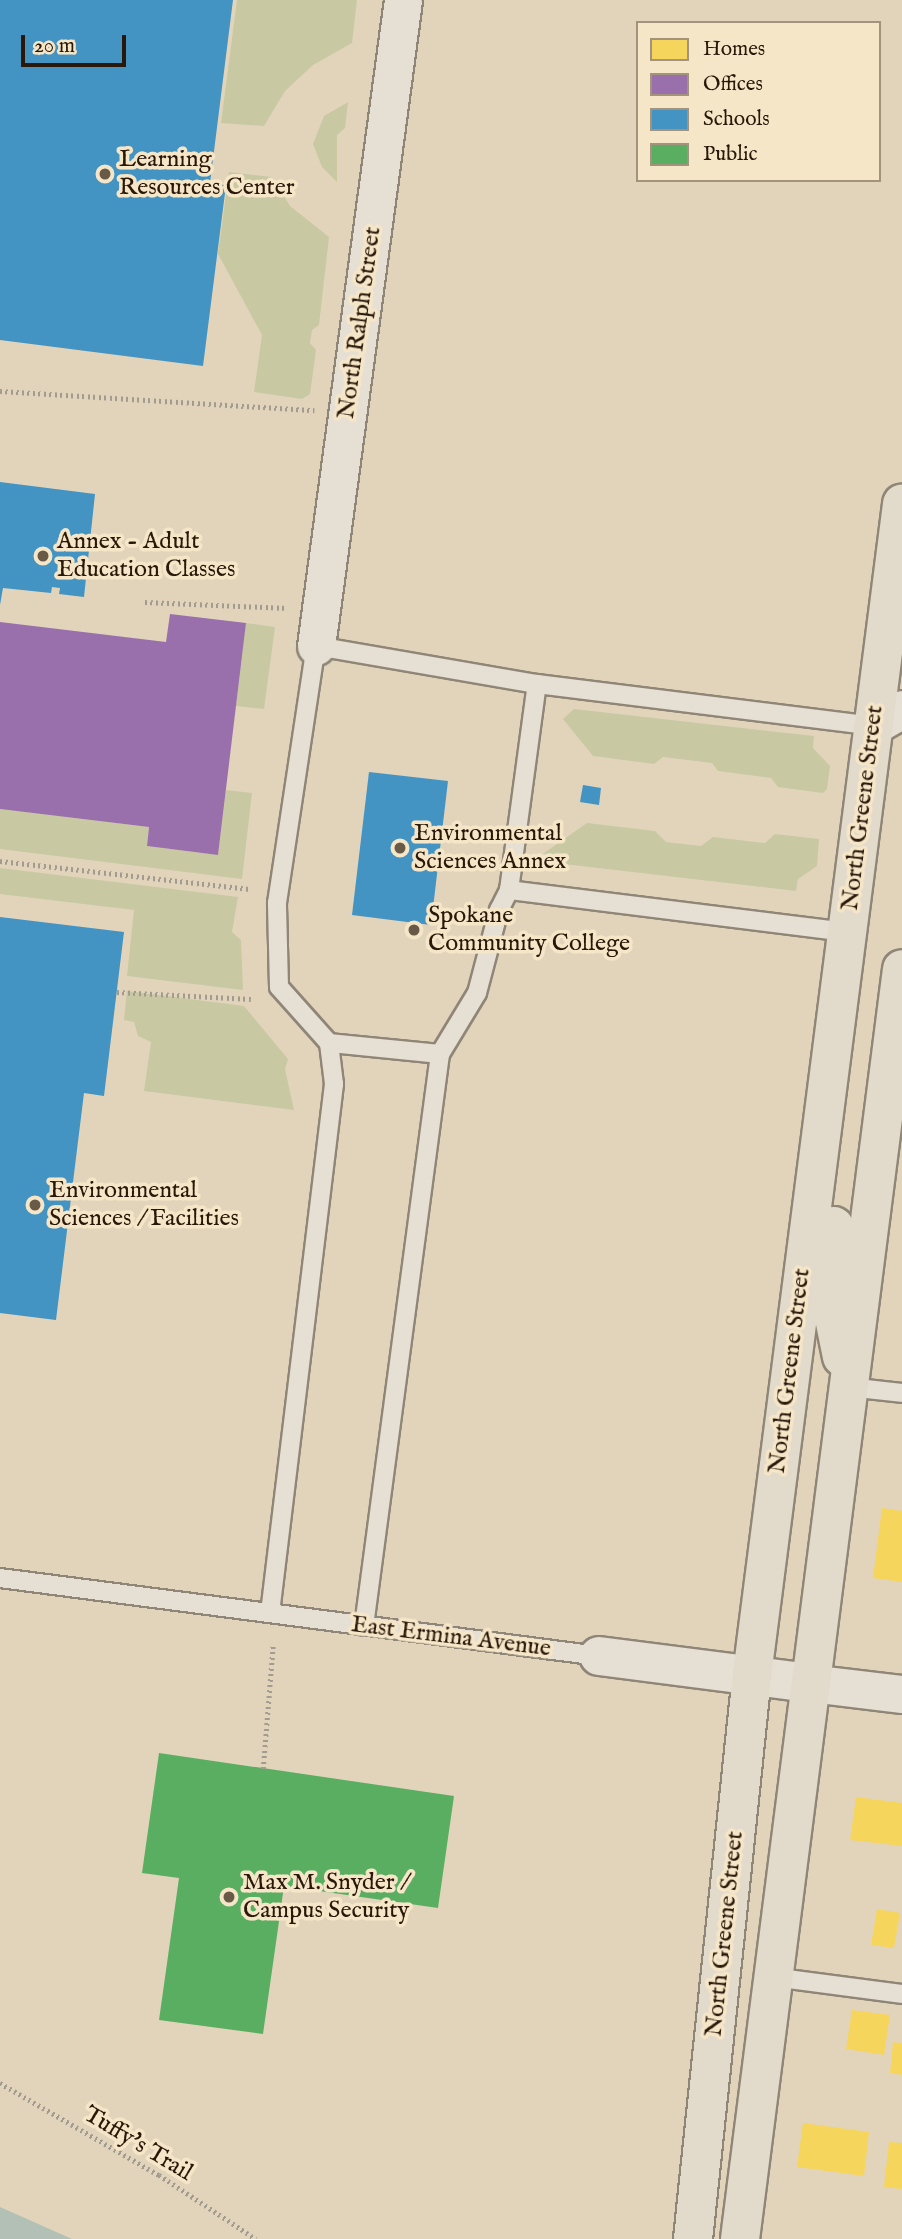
<!DOCTYPE html>
<style>
body{margin:0}
#map{position:relative;width:902px;height:2239px;overflow:hidden;background:#e1d4bb;font-family:"IM FELL English",serif}
div>[style]{position:absolute}
[style*='--x']{left:calc(var(--x)*1px);top:calc(var(--y)*1px);width:calc(var(--w)*1px);rotate:calc(var(--a)*1deg)}
.green>*{inset:0;background:#c8c9a2}
.water>*{inset:0;background:#b2c0b5}
.homes>*{inset:0;background:#f6d55c}
.offices>*{inset:0;background:#9970ab}
.schools>*{inset:0;background:#4393c3}
.public>*{inset:0;background:#5aae61}
.path>*{height:4.5px;margin-top:-2.25px;transform-origin:0;background:repeating-linear-gradient(90deg,#a29b90 0 2px,transparent 0 5.5px)}
.roads{filter:drop-shadow(2px 0 #908677) drop-shadow(-2px 0 #908677) drop-shadow(0 2px #908677) drop-shadow(0 -2px #908677)}
.service>*{height:18px;margin:-9px;padding:0 9px;transform-origin:9px;border-radius:9px;background:#e6dfd3}
.minor>*{height:37px;margin:-18.5px;padding:0 18.5px;transform-origin:18.5px;border-radius:18.5px;background:#e6dfd3}
.tertiary>*{height:38px;margin:-19px;padding:0 19px;transform-origin:19px;border-radius:19px;background:#e6dfd3}
.primary>*{height:38px;margin:-19px;padding:0 19px;transform-origin:19px;border-radius:19px;background:#e2dacb}
.dots>*{width:19px;height:19px;translate:-50% -50%;box-sizing:border-box;border:4px solid #f6e6c8;border-radius:50%}
span{translate:-50% -50%;white-space:nowrap;text-align:center;line-height:1.15;-webkit-text-stroke:7px #f6e6c8;paint-order:stroke}
.poi-label{font-size:24px;color:#291709}
.left{translate:0 -50%;text-align:left}
.street-label{font-size:24px;color:#291709}
.legend{position:absolute;left:636px;top:21px;width:245px;height:161px;box-sizing:border-box;background:#f6e6c8;border:2px solid #a4937c;margin:0;padding:9px 12px;list-style:none;font-size:21px;color:#291709}
.legend li{display:flex;align-items:center;gap:14px;height:35px}
.legend b{width:35px;border:2px solid #a4937c}
.scale{position:absolute;left:21px;top:35px;width:105px;height:32px;box-sizing:border-box;border:4px solid #291709;border-top:0;padding-left:9px;font-size:21px;line-height:24px;white-space:nowrap;color:#291709;-webkit-text-stroke:5px #f6e6c8;paint-order:stroke}
</style>
<div id="map">
<div class="green">
<div style="clip-path:polygon(237px 0,357px 0,352px 43px,313px 65px,285px 91px,264px 126px,221px 123px)"></div>
<div style="clip-path:polygon(348px 102px,345px 128px,337px 135px,337px 182px,322px 167px,313px 144px,324px 116px)"></div>
<div style="clip-path:polygon(229px 172px,272px 177px,290px 206px,329px 237px,319px 325px,312px 330px,310px 343px,316px 350px,310px 394px,302px 399px,254px 392px,262px 335px,218px 254px)"></div>
<div style="clip-path:polygon(246px 623px,275px 627px,264px 709px,236px 706px)"></div>
<div style="clip-path:polygon(574px 709px,814px 736px,813px 748px,830px 766px,827px 789px,823px 793px,778px 787px,771px 778px,718px 771px,712px 763px,663px 757px,654px 764px,593px 756px,563px 719px)"></div>
<div style="clip-path:polygon(226px 790px,252px 793px,242px 879px,0 849px,0 809px,149px 827px,147px 846px,218px 855px)"></div>
<div style="clip-path:polygon(587px 823px,655px 831px,666px 842px,701px 846px,713px 837px,765px 843px,775px 834px,819px 839px,817px 866px,798px 879px,796px 891px,555px 863px,544px 853px)"></div>
<div style="clip-path:polygon(0 868px,238px 897px,232px 932px,241px 940px,243px 990px,127px 976px,134px 910px,0 894px)"></div>
<div style="clip-path:polygon(127px 991px,244px 1006px,288px 1059px,285px 1069px,294px 1110px,144px 1091px,151px 1042px,138px 1036px,134px 1022px,124px 1020px)"></div>
</div>
<div class="water">
<div style="clip-path:polygon(0 2207px,72px 2239px,0 2239px)"></div>
</div>
<div class="homes">
<div style="clip-path:polygon(882px 1508px,902px 1511px,902px 1582px,873px 1578px)"></div>
<div style="clip-path:polygon(856px 1797px,902px 1803px,902px 1846px,850px 1840px)"></div>
<div style="clip-path:polygon(877px 1909px,900px 1913px,894px 1948px,871px 1945px)"></div>
<div style="clip-path:polygon(852px 2010px,890px 2015px,884px 2055px,846px 2049px)"></div>
<div style="clip-path:polygon(893px 2042px,902px 2043px,902px 2075px,890px 2073px)"></div>
<div style="clip-path:polygon(803px 2123px,869px 2132px,864px 2176px,797px 2167px)"></div>
<div style="clip-path:polygon(889px 2142px,902px 2143px,902px 2189px,884px 2187px)"></div>
</div>
<div class="offices">
<div style="clip-path:polygon(170px 614px,246px 623px,218px 855px,147px 846px,149px 827px,0 809px,0 622px,166px 642px)"></div>
</div>
<div class="schools">
<div style="clip-path:polygon(0 0,233px 0,210px 183px,226px 185px,203px 366px,0 340px)"></div>
<div style="clip-path:polygon(0 482px,95px 494px,84px 597px,59px 594px,60px 588px,52px 587px,51px 593px,3px 588px,0 605px)"></div>
<div style="clip-path:polygon(369px 772px,448px 781px,431px 925px,352px 915px)"></div>
<div style="clip-path:polygon(583px 785px,601px 788px,599px 805px,580px 802px)"></div>
<div style="clip-path:polygon(0 917px,124px 932px,104px 1096px,84px 1093px,56px 1320px,0 1313px)"></div>
</div>
<div class="public">
<div style="clip-path:polygon(159px 1753px,454px 1796px,438px 1908px,284px 1886px,263px 2034px,159px 2020px,179px 1878px,142px 1873px)"></div>
</div>
<div class="path">
<div style="--x:0;--y:391;--w:315;--a:3.5"></div>
<div style="--x:145;--y:602;--w:142;--a:2.4"></div>
<div style="--x:0;--y:861;--w:251;--a:6.4"></div>
<div style="--x:117;--y:992;--w:134;--a:3"></div>
<div style="--x:263;--y:1769;--w:125;--a:-85.4"></div>
<div style="--x:0;--y:2083;--w:184;--a:30.1"></div>
<div style="--x:159;--y:2175;--w:116;--a:33.4"></div>
</div>
<div class="roads">
<div class="service">
<div style="--x:509;--y:890;--w:341;--a:7.1"></div>
<div style="--x:440;--y:1054;--w:112;--a:-174.3"></div>
<div style="--x:329;--y:1043;--w:75;--a:-131.8"></div>
<div style="--x:279;--y:987;--w:84;--a:-91.4"></div>
<div style="--x:277;--y:903;--w:260;--a:-81.4"></div>
<div style="--x:316;--y:646;--w:224;--a:9.8"></div>
<div style="--x:537;--y:684;--w:339;--a:7.1"></div>
<div style="--x:848;--y:1387;--w:54;--a:6.3"></div>
<div style="--x:0;--y:1578;--w:604;--a:7.42"></div>
<div style="--x:270;--y:1613;--w:533;--a:-83.1"></div>
<div style="--x:334;--y:1084;--w:41;--a:-97"></div>
<div style="--x:364;--y:1626;--w:577;--a:-82.43"></div>
<div style="--x:440;--y:1054;--w:71;--a:-58.8"></div>
<div style="--x:477;--y:993;--w:86;--a:-75.2"></div>
<div style="--x:499;--y:910;--w:22;--a:-63"></div>
<div style="--x:509;--y:890;--w:208;--a:-82.3"></div>
<div style="--x:773;--y:1977;--w:130;--a:7.5"></div>
</div>
<div class="minor">
<div style="--x:316;--y:646;--w:652;--a:-82.33"></div>
<div style="--x:873;--y:726;--w:34;--a:-30"></div>
<div style="--x:810;--y:1683;--w:93;--a:6.8"></div>
</div>
<div class="tertiary">
<div style="--x:599;--y:1656;--w:213;--a:7.3"></div>
</div>
<div class="primary">
<div style="--x:834;--y:1226;--w:72;--a:93.2"></div>
<div style="--x:830;--y:1298;--w:60;--a:78.5"></div>
<div style="--x:693;--y:2239;--w:567;--a:-84.03"></div>
<div style="--x:752;--y:1675;--w:1181;--a:-82.7"></div>
<div style="--x:740;--y:2239;--w:1280;--a:-82.73"></div>
</div>
</div>
<div class="dots">
<div style="left:105px;top:174px;background:#695947"></div>
<div style="left:43px;top:556px;background:#695947"></div>
<div style="left:400px;top:848px;background:#695947"></div>
<div style="left:414px;top:930px;background:#695947"></div>
<div style="left:35px;top:1205px;background:#695947"></div>
<div style="left:229px;top:1897px;background:#695947"></div>
</div>
<div class="poi-label">
<span class="left" style="left:119px;top:174px">Learning<br>Resources Center</span>
<span class="left" style="left:57px;top:556px">Annex - Adult<br>Education Classes</span>
<span class="left" style="left:414px;top:848px">Environmental<br>Sciences Annex</span>
<span class="left" style="left:428px;top:930px">Spokane<br>Community College</span>
<span class="left" style="left:49px;top:1205px">Environmental<br>Sciences / Facilities</span>
<span class="left" style="left:243px;top:1897px">Max M. Snyder /<br>Campus Security</span>
</div>
<div class="street-label">
<span style="left:360px;top:323px;rotate:-82deg">North Ralph Street</span>
<span style="left:863px;top:808px;rotate:-83deg">North Greene Street</span>
<span style="left:790px;top:1371px;rotate:-83deg">North Greene Street</span>
<span style="left:451px;top:1637px;rotate:7deg">East Ermina Avenue</span>
<span style="left:725px;top:1934px;rotate:-84deg">North Greene Street</span>
<span style="left:138px;top:2144px;rotate:31deg">Tuffy's Trail</span>
</div>
<ul class="legend">
<li><b style="height:19px;background:#f6d55c"></b>Homes</li>
<li><b style="height:19px;background:#9970ab"></b>Offices</li>
<li><b style="height:19px;background:#4393c3"></b>Schools</li>
<li><b style="height:19px;background:#5aae61"></b>Public</li>
</ul>
<div class="scale">20 m</div>
</div>
